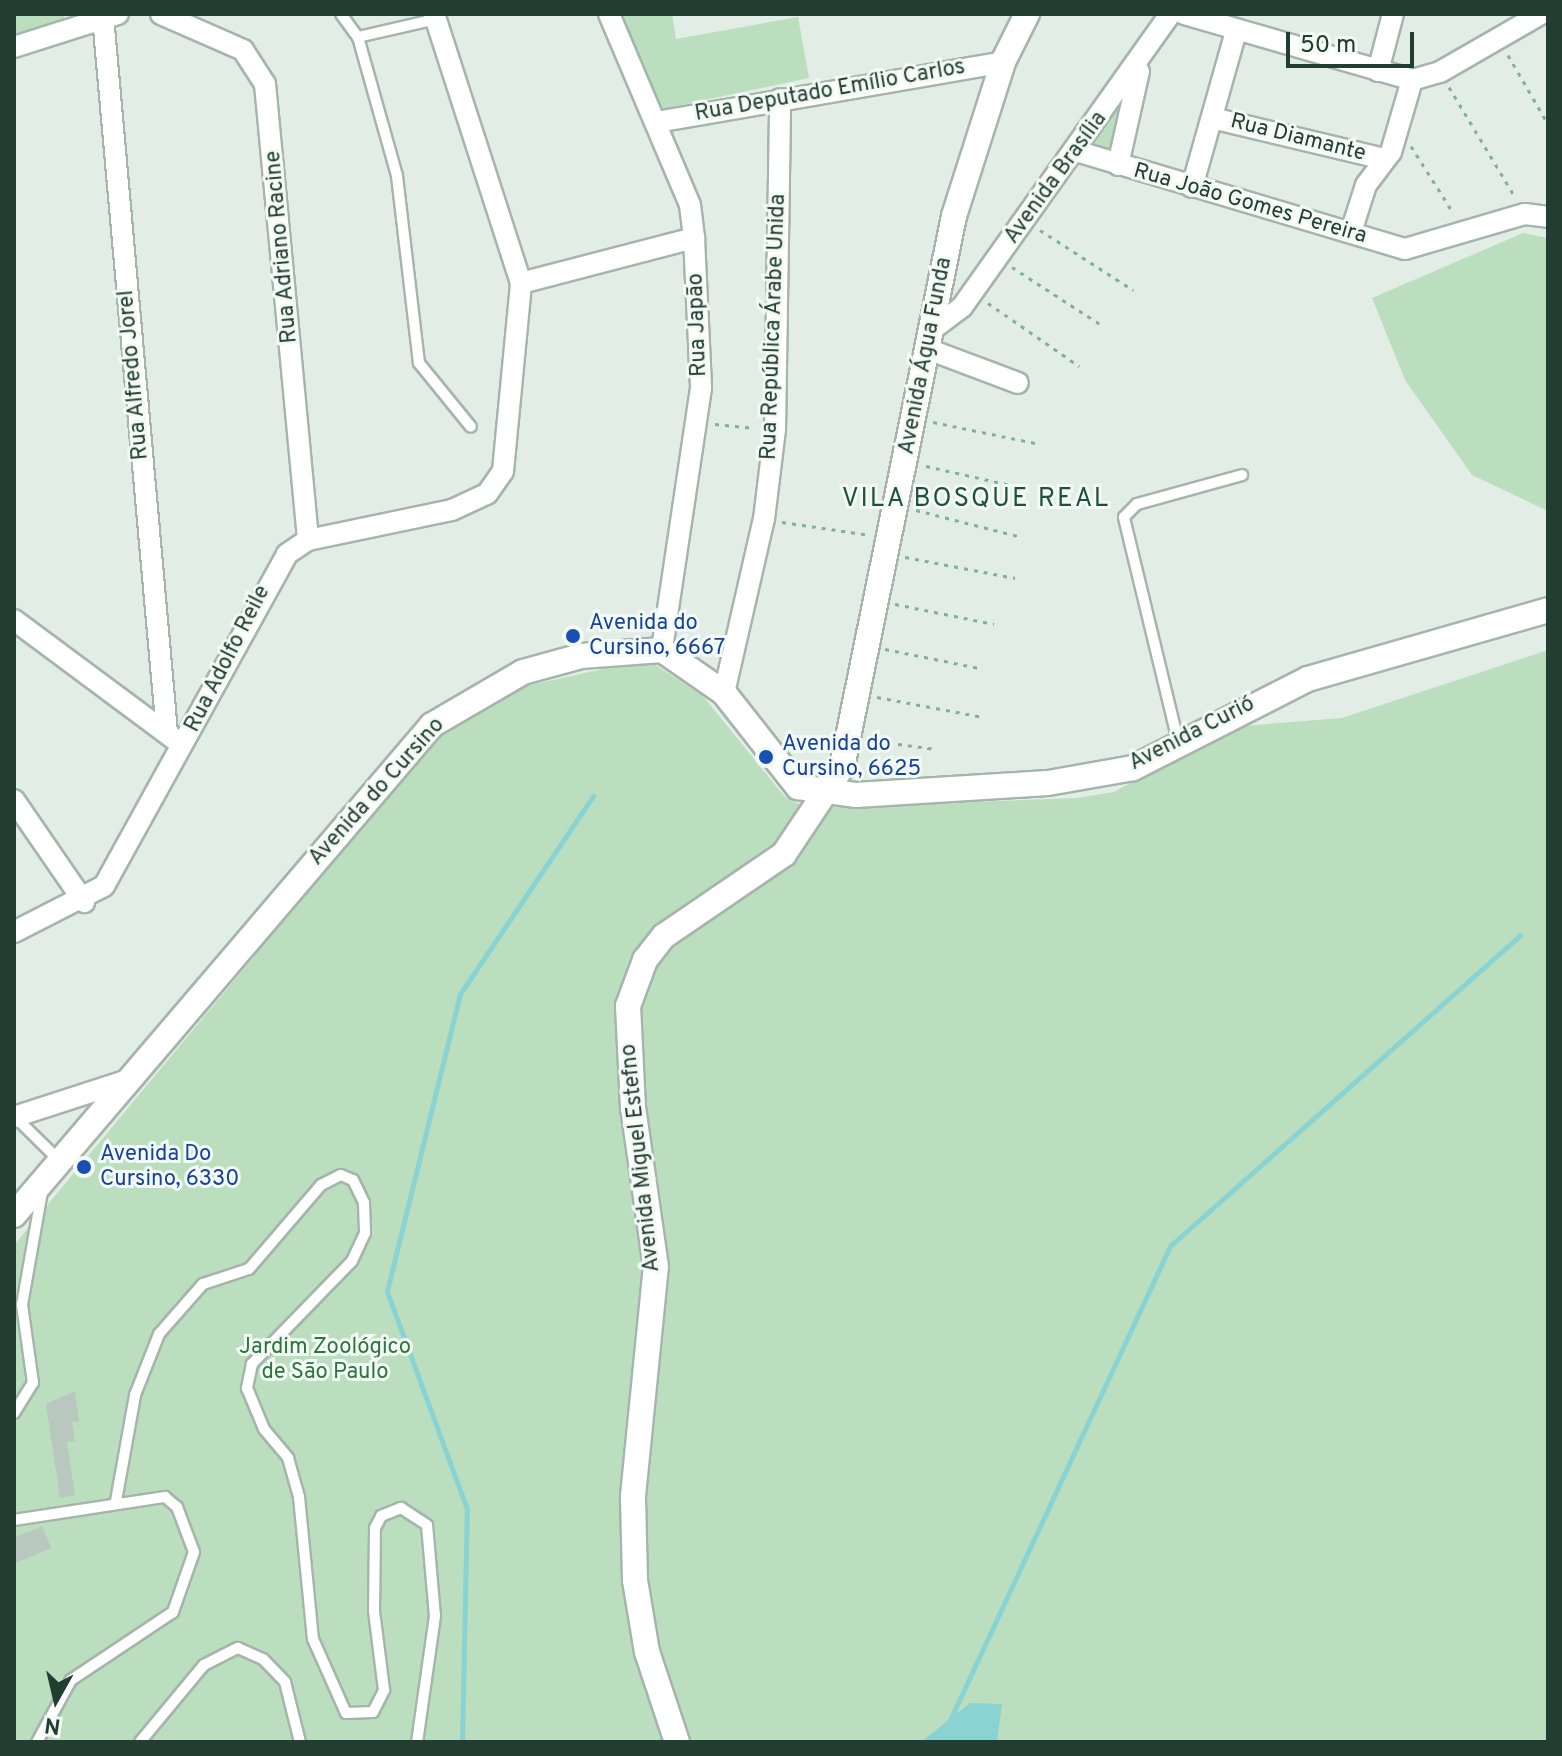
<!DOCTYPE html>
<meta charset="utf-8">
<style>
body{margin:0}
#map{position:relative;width:1562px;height:1756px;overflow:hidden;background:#e2ede6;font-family:Overpass,sans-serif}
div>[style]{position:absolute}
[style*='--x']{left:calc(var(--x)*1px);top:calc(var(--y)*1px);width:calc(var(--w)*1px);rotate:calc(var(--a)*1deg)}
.green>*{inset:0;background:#bbdebf}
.water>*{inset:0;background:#89d3d3}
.stream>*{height:5px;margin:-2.5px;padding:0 2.5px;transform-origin:2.5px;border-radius:2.5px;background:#89d3d3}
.building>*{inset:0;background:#b8c8bf}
.path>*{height:3px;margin-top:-1.5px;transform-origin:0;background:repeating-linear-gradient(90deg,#82b19b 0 4px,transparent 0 10px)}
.roads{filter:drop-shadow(2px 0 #a5b5ac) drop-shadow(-2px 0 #a5b5ac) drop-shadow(0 2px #a5b5ac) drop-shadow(0 -2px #a5b5ac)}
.lane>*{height:10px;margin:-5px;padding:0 5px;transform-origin:5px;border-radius:5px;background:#fff}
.street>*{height:20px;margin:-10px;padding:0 10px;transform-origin:10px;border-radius:10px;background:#fff}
.secondary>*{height:24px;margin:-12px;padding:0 12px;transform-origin:12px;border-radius:12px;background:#fff}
.dots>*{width:22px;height:22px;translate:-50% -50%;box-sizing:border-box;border:4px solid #f3f9f5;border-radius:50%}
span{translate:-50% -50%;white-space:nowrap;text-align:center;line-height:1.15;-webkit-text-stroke:6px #f3f9f5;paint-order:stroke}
.street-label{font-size:22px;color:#223e32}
.transit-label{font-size:22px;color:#164399}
.left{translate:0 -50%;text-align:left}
.park-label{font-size:22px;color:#2b763c}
.quarter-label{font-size:26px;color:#1d513c;letter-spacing:2px}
.frame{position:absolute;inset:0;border:16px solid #223e32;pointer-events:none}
.north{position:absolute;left:16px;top:1660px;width:80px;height:80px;-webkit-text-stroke:6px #f3f9f5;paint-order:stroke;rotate:188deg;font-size:22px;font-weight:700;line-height:32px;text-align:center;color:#223e32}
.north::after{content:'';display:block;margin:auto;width:28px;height:36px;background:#223e32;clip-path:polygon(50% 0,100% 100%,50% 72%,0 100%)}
.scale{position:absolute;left:1286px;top:32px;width:128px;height:36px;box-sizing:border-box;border:4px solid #223e32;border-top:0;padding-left:10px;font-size:24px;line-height:28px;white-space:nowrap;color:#223e32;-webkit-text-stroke:6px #f3f9f5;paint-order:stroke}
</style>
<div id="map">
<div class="green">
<div style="clip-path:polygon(14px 14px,64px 14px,64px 22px,14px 37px)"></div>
<div style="clip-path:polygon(672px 14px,676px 39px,798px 17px,809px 78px,662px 109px,621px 16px)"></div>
<div style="clip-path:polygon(1131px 83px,1115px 158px,1086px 146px)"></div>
<div style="clip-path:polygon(1523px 233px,1548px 238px,1548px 511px,1472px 475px,1405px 380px,1372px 298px)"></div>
<div style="clip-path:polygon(1548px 650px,1548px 1742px,14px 1742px,14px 1245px,440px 733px,512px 689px,635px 662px,654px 664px,703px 696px,784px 796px,806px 808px,1077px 798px,1114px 792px,1231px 727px,1342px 718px)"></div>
</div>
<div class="water">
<div style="clip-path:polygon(970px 1703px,1002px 1704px,997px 1742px,921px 1742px)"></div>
</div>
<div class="stream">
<div style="--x:950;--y:1720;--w:523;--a:-65.1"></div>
<div style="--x:1170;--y:1246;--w:468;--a:-41.6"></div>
<div style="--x:462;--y:1742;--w:233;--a:-88.8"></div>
<div style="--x:467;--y:1509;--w:232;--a:-110.2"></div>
<div style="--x:387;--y:1291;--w:306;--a:-76.2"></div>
<div style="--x:460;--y:994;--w:239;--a:-56.1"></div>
</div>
<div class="building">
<div style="clip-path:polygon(75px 1391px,79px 1421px,72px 1422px,75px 1441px,67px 1442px,75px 1495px,60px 1498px,46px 1404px)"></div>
<div style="clip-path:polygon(42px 1526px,51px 1548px,14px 1564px,14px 1538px)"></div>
</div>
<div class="path">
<div style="--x:1508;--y:55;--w:80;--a:59.9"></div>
<div style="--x:1449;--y:87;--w:128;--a:59"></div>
<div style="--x:1411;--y:146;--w:80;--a:57.7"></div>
<div style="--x:1040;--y:230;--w:111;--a:32.8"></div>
<div style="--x:1012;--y:267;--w:108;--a:33"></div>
<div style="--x:988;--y:303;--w:111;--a:34.7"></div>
<div style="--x:933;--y:422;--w:109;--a:11.6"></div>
<div style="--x:715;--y:424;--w:40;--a:5.7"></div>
<div style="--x:926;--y:466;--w:100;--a:12.7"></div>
<div style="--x:916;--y:510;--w:105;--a:14.3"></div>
<div style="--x:782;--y:522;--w:89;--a:8.4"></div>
<div style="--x:905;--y:557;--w:112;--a:10.8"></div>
<div style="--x:895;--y:604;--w:101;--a:11.4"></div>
<div style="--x:885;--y:649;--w:96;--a:11.4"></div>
<div style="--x:877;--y:697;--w:108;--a:10.7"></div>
<div style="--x:868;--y:740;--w:68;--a:7.7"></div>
</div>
<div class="roads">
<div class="lane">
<div style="--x:341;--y:14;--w:29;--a:54"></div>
<div style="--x:358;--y:37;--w:80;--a:-13"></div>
<div style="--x:358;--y:37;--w:144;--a:74.3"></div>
<div style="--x:397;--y:176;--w:188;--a:83.3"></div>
<div style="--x:419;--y:363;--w:82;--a:50.9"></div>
<div style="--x:1178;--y:741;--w:230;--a:-103.6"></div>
<div style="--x:1124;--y:517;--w:18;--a:-45"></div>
<div style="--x:1137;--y:504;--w:109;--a:-15.4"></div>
<div style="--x:15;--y:1117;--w:63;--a:44.4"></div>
<div style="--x:14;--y:1413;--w:36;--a:-58"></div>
<div style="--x:33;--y:1383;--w:79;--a:-98"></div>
<div style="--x:22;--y:1305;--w:115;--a:-80"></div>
<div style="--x:116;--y:1501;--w:108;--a:-79.8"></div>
<div style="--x:135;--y:1395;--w:66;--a:-68.5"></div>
<div style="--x:159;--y:1334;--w:67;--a:-48.7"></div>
<div style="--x:203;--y:1284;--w:48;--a:-18.1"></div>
<div style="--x:249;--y:1269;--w:111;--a:-49.4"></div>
<div style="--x:321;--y:1185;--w:22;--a:-27"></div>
<div style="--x:341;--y:1175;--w:13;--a:23"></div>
<div style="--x:353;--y:1180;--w:25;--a:64"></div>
<div style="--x:364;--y:1203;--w:30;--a:88"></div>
<div style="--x:365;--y:1233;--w:31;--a:115"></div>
<div style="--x:352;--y:1261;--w:144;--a:134.2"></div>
<div style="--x:252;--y:1364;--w:25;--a:102"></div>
<div style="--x:247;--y:1388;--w:44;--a:67.5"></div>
<div style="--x:264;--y:1429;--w:38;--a:50"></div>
<div style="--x:288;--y:1458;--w:41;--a:74.2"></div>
<div style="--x:299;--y:1497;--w:143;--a:84.4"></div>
<div style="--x:313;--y:1639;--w:81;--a:66"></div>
<div style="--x:346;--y:1713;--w:27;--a:-2"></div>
<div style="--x:373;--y:1712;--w:25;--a:-63"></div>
<div style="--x:384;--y:1690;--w:80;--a:-97.2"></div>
<div style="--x:374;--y:1611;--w:83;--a:-89.3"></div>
<div style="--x:375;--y:1528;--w:13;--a:-63"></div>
<div style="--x:381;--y:1516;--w:22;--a:-22"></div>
<div style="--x:401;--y:1508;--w:31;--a:33"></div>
<div style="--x:427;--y:1525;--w:91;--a:85"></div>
<div style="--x:435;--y:1616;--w:127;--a:98.1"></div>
<div style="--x:14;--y:1520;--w:153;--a:-8.7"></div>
<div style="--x:165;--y:1497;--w:16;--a:40"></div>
<div style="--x:177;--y:1507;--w:48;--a:69.3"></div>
<div style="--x:194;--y:1552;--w:64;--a:109.3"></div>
<div style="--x:173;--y:1612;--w:123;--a:146.3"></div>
<div style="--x:71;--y:1680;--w:71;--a:118.7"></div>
<div style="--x:140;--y:1742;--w:100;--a:-50.3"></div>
<div style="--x:204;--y:1665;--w:38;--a:-27"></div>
<div style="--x:238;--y:1648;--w:27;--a:24"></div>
<div style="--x:263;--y:1659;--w:32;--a:46"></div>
<div style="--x:285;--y:1682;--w:62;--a:76"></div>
</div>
<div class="street">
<div style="--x:161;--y:14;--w:90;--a:23.7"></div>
<div style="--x:243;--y:50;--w:40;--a:57.1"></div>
<div style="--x:265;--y:84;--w:458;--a:84.6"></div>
<div style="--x:609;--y:14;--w:207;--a:67"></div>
<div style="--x:690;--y:205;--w:33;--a:83"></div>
<div style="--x:694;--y:238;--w:150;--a:87.3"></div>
<div style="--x:701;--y:388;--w:265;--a:98.5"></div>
<div style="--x:1184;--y:14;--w:237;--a:16.1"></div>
<div style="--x:1412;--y:80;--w:29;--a:-16"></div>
<div style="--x:1440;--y:72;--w:116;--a:-29.9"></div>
<div style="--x:103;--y:17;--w:718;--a:84.89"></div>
<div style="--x:14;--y:47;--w:109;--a:-17.6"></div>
<div style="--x:1378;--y:71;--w:59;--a:-75.3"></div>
<div style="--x:1212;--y:118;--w:177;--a:13.4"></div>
<div style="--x:657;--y:122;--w:351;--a:-9.8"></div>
<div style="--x:1076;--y:151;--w:343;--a:16.6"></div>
<div style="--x:1405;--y:249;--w:125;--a:-16.3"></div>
<div style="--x:1525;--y:214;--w:23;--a:7"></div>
<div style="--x:1118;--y:165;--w:96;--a:-77.4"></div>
<div style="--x:1192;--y:187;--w:161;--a:-74.2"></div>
<div style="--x:1351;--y:232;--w:49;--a:-72.3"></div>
<div style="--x:1366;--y:185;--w:41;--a:-52.9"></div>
<div style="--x:1391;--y:152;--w:75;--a:-73.7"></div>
<div style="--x:521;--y:283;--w:179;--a:-14.6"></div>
<div style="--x:930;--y:331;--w:40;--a:-37"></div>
<div style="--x:962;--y:307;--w:359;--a:-54.6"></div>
<div style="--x:925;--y:348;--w:99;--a:20.6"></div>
<div style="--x:14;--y:620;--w:199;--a:36.6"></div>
<div style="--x:724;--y:693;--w:179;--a:-77.1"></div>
<div style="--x:764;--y:519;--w:90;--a:-83"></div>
<div style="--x:775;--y:430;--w:331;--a:-89.1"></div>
<div style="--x:14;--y:800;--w:124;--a:55.5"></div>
<div style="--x:14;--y:932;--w:101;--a:-27.1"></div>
<div style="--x:104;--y:886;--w:379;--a:-61.1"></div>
<div style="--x:287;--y:554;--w:25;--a:-34"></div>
<div style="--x:308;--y:540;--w:147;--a:-11.8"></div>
<div style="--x:452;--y:510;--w:38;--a:-25"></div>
<div style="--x:487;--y:494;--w:28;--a:-55"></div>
<div style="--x:503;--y:471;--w:189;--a:-84.5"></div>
<div style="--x:521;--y:283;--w:283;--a:-107.9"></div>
<div style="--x:14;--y:1117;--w:120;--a:-18"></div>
</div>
<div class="secondary">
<div style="--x:14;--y:1215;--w:644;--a:-49.53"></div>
<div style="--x:432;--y:725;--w:105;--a:-30.2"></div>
<div style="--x:523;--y:672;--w:60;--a:-15.4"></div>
<div style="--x:581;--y:656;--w:81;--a:-4.2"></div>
<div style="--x:662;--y:650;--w:75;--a:34.7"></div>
<div style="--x:724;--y:693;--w:120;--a:51.8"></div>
<div style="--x:798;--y:787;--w:59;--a:7.9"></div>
<div style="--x:856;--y:795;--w:192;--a:-3.6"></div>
<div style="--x:1048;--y:783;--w:86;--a:-10"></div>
<div style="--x:1133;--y:768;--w:196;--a:-27"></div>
<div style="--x:1308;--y:679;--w:250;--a:-16"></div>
<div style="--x:677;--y:1742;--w:95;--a:-108.4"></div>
<div style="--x:647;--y:1652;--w:73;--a:-99.5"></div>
<div style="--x:635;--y:1580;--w:84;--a:-91.4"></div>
<div style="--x:633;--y:1496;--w:230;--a:-84.3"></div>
<div style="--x:656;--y:1267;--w:161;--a:-98.2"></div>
<div style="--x:633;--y:1108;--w:102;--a:-92.8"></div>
<div style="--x:628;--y:1006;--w:49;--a:-69.7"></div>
<div style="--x:645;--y:960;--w:31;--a:-52"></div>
<div style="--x:664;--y:936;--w:145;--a:-34.3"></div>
<div style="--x:784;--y:854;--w:105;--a:-56.3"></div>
<div style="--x:842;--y:767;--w:562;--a:-78.51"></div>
<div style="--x:954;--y:216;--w:162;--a:-72.3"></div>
<div style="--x:1003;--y:62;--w:54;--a:-63.4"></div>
</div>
</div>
<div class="dots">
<div style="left:573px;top:636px;background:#1a4fb4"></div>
<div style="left:766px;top:757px;background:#1a4fb4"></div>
<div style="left:84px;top:1167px;background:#1a4fb4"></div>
</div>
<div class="street-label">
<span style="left:830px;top:91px;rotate:-10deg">Rua Deputado Emílio Carlos</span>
<span style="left:1298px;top:138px;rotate:14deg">Rua Diamante</span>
<span style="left:1056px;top:178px;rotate:-54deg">Avenida Brasília</span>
<span style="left:1250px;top:204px;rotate:16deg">Rua João Gomes Pereira</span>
<span style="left:282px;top:247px;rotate:-95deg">Rua Adriano Racine</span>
<span style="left:698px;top:325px;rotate:-92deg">Rua Japão</span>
<span style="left:774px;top:327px;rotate:-88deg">Rua República Árabe Unida</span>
<span style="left:926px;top:356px;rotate:-79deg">Avenida Água Funda</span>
<span style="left:134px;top:375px;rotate:-95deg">Rua Alfredo Jorel</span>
<span style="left:228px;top:659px;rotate:-63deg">Rua Adolfo Reile</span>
<span style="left:1192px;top:734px;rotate:-27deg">Avenida Curió</span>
<span style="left:377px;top:792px;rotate:-48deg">Avenida do Cursino</span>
<span style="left:641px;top:1158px;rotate:-96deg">Avenida Miguel Estefno</span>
</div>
<div class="transit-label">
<span class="left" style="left:589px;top:636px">Avenida do<br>Cursino, 6667</span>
<span class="left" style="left:782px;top:757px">Avenida do<br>Cursino, 6625</span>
<span class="left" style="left:100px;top:1167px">Avenida Do<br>Cursino, 6330</span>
</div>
<div class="park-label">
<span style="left:325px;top:1360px">Jardim Zoológico<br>de São Paulo</span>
</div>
<div class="quarter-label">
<span style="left:976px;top:500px">VILA BOSQUE REAL</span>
</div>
<div class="frame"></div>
<div class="north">N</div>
<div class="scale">50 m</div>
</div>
